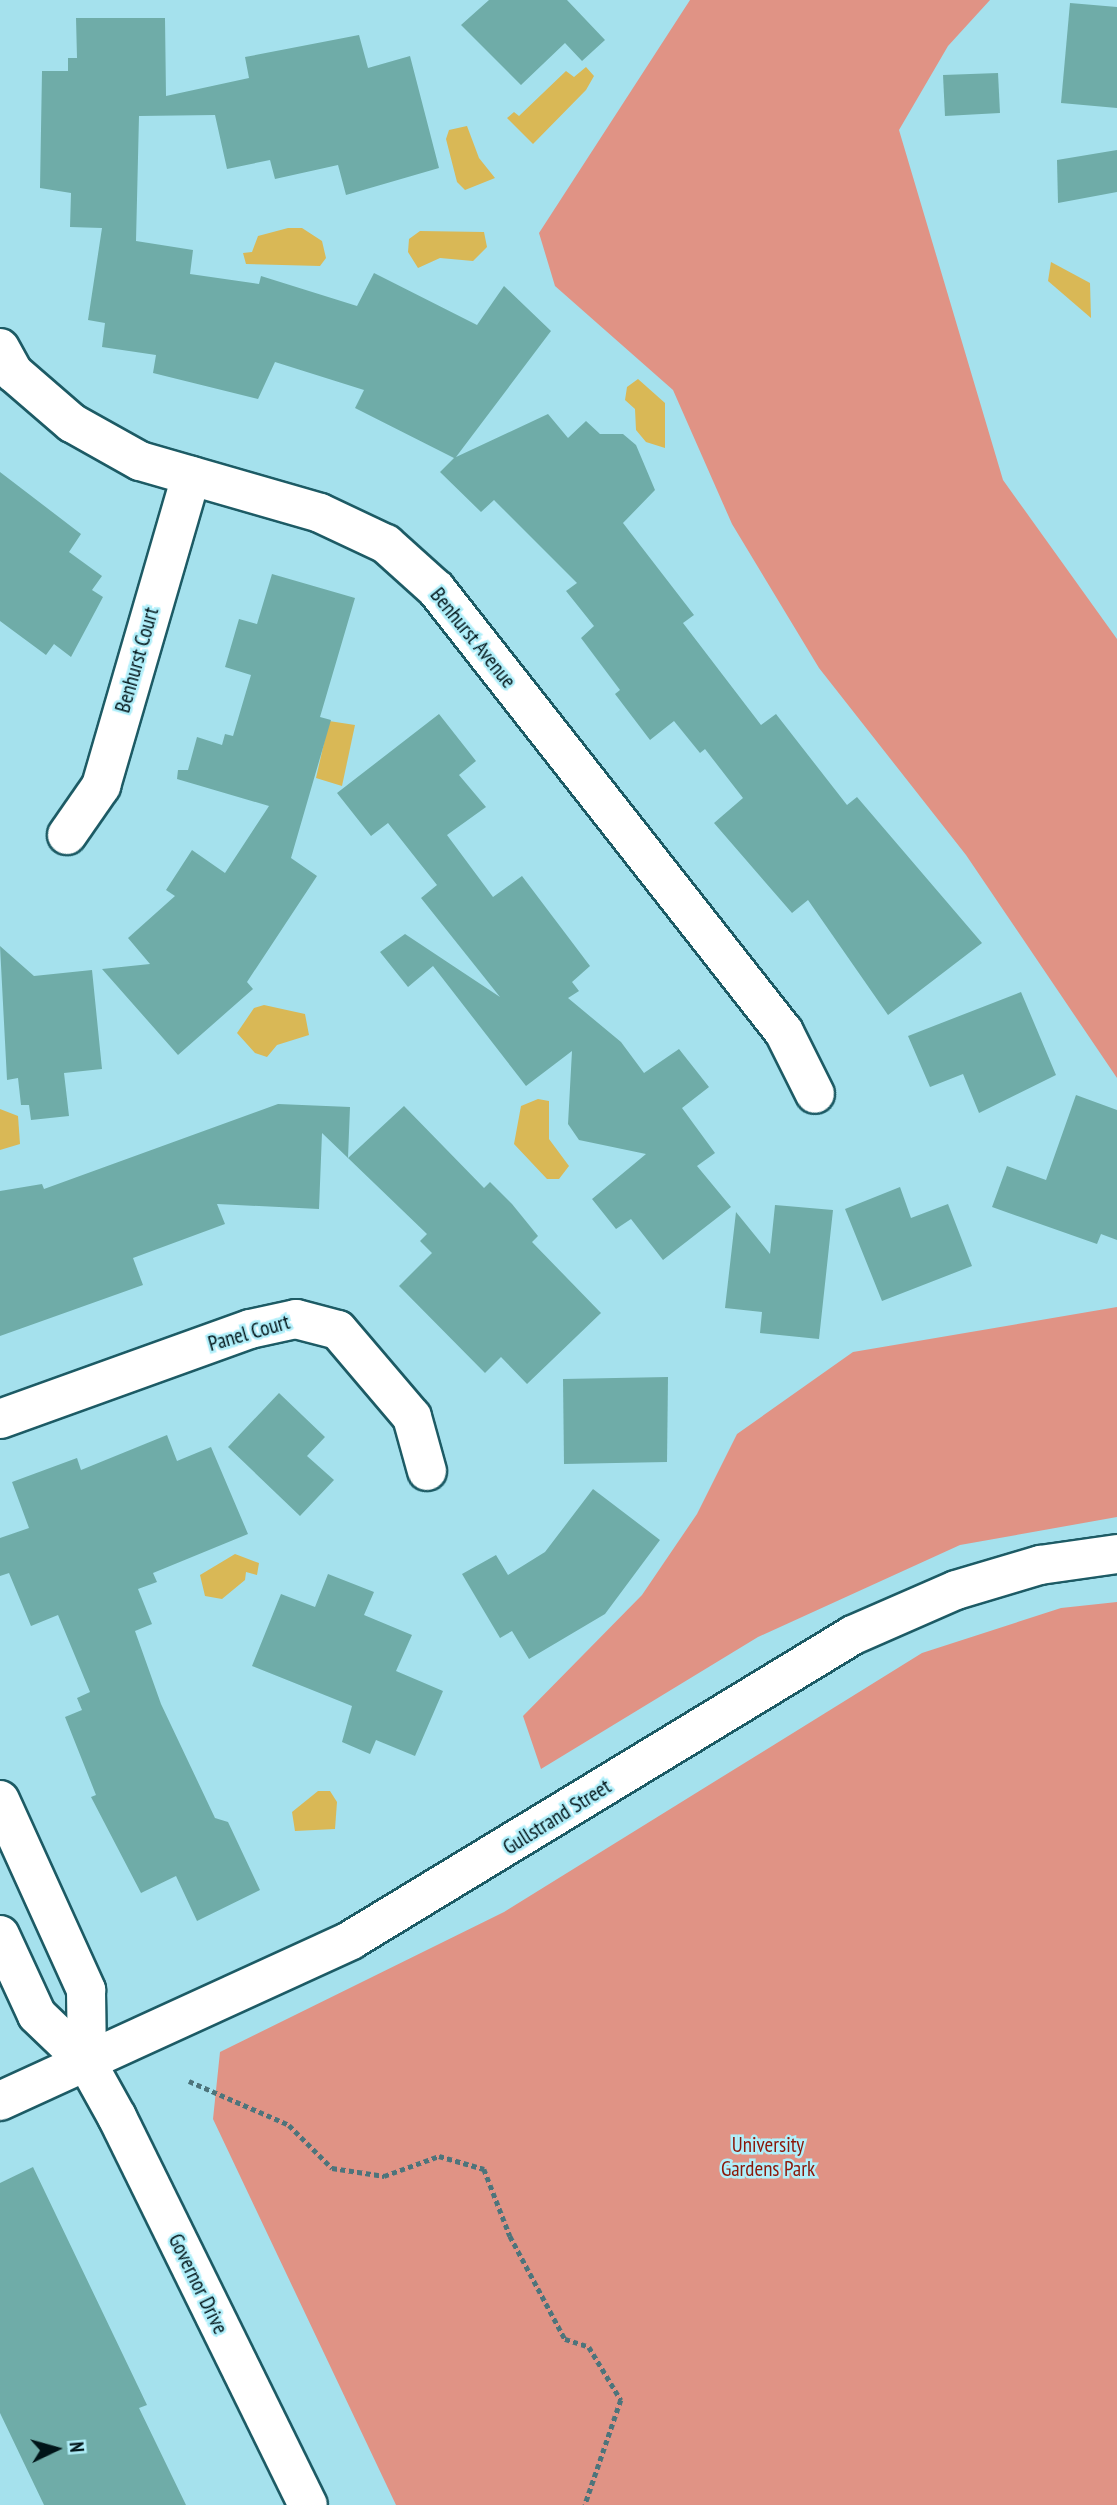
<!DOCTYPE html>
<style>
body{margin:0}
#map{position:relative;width:1117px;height:2505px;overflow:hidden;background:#a5e1ed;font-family:"PT Sans Narrow",sans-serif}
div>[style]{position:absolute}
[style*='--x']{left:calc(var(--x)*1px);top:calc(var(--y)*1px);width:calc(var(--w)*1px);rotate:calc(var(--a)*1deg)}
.green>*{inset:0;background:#e09385}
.water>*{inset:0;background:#d9b856}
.building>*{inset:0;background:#6faca8}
.path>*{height:4.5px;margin-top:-2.25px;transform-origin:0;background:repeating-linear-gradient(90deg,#4d747b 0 5px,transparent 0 8.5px)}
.roads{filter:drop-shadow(2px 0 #1d5b65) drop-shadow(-2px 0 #1d5b65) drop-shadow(0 2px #1d5b65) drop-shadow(0 -2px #1d5b65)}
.street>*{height:38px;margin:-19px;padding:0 19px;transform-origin:19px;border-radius:19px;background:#fff}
.secondary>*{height:38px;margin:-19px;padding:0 19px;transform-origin:19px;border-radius:19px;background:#fff}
span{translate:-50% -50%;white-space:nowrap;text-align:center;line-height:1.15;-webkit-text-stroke:5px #b1effa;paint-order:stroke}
.street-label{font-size:21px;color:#001418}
.park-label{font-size:21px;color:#8b1708}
.north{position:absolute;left:21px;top:2414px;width:70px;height:70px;-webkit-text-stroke:5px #b1effa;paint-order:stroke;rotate:85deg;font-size:19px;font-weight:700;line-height:28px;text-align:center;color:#001418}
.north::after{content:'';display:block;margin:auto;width:24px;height:32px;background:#001418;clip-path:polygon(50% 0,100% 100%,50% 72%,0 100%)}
</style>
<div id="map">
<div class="green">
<div style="clip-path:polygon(690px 0,990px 0,948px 46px,899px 130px,1003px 480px,1117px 639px,1117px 1078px,966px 855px,819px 668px,732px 524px,673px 390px,555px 286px,539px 233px)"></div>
<div style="clip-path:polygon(1117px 1307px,1117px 1517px,960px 1545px,758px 1637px,541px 1769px,523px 1716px,642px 1595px,697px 1514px,737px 1434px,853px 1352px)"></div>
<div style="clip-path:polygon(1117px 1602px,1117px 2505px,396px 2505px,213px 2119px,220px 2052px,504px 1912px,922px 1653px,1061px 1608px)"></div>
</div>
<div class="water">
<div style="clip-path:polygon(586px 67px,594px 76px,586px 90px,533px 144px,507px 118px,514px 112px,519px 116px,566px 71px,574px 77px)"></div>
<div style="clip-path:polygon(467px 126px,479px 158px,495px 178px,465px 190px,457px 182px,446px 139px,449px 130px)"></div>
<div style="clip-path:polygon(288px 228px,302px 228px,322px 241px,326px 258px,320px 266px,246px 264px,243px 253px,252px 252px,258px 236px)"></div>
<div style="clip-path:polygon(420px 231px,484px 232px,487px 247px,473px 261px,440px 258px,418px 268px,408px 252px,409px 239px)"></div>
<div style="clip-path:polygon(1051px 262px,1090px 283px,1091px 318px,1048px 281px)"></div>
<div style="clip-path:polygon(638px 379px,665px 403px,665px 448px,646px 442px,636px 430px,635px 409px,625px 400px,627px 387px)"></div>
<div style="clip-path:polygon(329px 721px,355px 725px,342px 786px,316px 778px)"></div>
<div style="clip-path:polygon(264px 1005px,305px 1014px,309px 1035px,277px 1045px,267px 1057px,255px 1053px,237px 1033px,254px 1008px)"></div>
<div style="clip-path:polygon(538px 1099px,549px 1101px,549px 1139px,569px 1166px,559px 1179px,547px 1179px,514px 1144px,521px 1106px)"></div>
<div style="clip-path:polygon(0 1109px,18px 1116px,20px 1144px,0 1150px)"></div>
<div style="clip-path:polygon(235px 1554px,259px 1563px,257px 1575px,246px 1572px,245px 1580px,222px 1599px,205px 1596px,200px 1575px)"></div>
<div style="clip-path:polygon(318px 1791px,330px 1791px,337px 1802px,335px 1829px,295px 1831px,292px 1812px)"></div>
</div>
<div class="building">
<div style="clip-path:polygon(489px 0,567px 0,605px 40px,582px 61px,565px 43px,521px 85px,461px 25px)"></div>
<div style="clip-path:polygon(1070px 3px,1117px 7px,1117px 108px,1061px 103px)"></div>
<div style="clip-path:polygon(76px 18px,165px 18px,166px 96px,249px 78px,245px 57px,359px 35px,368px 68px,410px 56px,439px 168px,346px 195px,338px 165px,275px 179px,270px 160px,227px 169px,215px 115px,139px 116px,136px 241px,193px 250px,190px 274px,259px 284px,261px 276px,357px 306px,374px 273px,477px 325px,504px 286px,551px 331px,456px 457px,548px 414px,568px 438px,586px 421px,600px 434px,623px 434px,636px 445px,655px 490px,623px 523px,694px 615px,683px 623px,761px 725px,776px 714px,847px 805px,857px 797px,982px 943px,888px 1015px,808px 900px,792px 913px,714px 823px,743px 798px,705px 749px,700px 753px,674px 721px,650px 740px,615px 694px,620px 690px,581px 638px,594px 626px,566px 591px,577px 583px,494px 500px,481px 512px,440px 472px,454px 458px,355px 408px,364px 390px,275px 362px,258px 399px,153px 373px,156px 355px,102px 347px,105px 323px,88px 320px,102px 228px,70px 227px,71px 193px,40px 188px,42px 71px,68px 71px,68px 58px,77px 58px)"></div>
<div style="clip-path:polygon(998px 73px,1000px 113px,945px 116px,943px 75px)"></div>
<div style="clip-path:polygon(1117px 150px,1117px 192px,1058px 203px,1057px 160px)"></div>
<div style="clip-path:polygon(0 472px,81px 534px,69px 552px,102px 576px,92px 590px,103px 597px,71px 657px,54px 644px,46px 655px,0 621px)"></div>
<div style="clip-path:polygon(272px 574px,355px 598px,320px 717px,331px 720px,291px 858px,317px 876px,247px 982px,253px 989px,178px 1055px,102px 969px,150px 964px,128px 938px,175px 896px,166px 890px,192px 850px,225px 873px,269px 806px,177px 779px,178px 770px,188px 770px,197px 737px,222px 745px,225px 734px,233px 736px,251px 675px,225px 667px,239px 619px,257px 624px)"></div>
<div style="clip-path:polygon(439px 714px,476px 761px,459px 775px,486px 807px,447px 835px,493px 897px,522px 876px,590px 966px,572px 982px,579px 991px,568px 998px,621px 1042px,644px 1073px,679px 1049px,709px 1087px,682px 1108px,715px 1153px,697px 1166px,731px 1207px,663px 1260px,631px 1219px,616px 1229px,592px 1199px,646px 1154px,579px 1140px,568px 1124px,572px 1051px,526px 1086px,433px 966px,408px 987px,380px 952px,405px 934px,500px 997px,421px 898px,437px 885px,388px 823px,371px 836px,337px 793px)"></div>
<div style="clip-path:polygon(0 946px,34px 976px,92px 970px,102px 1069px,64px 1073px,69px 1116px,31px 1120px,29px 1105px,21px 1105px,18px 1078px,7px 1080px)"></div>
<div style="clip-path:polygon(1021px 992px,1056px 1075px,979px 1113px,963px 1074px,930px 1087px,908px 1036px)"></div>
<div style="clip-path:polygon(1076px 1095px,1117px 1110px,1117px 1240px,1101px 1234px,1097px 1244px,992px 1207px,1007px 1166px,1046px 1180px)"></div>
<div style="clip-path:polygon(278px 1104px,350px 1107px,348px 1158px,322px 1133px,319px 1209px,217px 1204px,225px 1224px,133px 1258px,143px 1285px,0 1336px,0 1191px,42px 1184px,44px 1189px)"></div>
<div style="clip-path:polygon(404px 1106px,484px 1188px,490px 1182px,512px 1204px,538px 1236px,532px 1242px,601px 1313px,527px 1384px,501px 1357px,485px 1373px,399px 1286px,432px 1253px,420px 1241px,427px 1234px,348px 1158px)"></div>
<div style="clip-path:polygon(900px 1187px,911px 1218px,948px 1204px,972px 1266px,882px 1301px,845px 1209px)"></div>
<div style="clip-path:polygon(775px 1205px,833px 1210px,819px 1339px,760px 1333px,762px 1312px,725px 1308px,736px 1212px,770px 1254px)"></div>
<div style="clip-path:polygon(668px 1377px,667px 1462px,564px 1464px,563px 1379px)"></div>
<div style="clip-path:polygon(279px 1393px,325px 1437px,307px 1456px,334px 1480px,300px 1516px,228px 1447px)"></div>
<div style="clip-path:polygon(167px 1435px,177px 1461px,211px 1447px,248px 1534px,153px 1573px,157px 1582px,138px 1589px,152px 1624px,135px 1631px,161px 1704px,215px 1818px,228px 1822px,260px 1890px,197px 1921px,176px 1876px,141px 1893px,91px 1797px,96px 1795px,65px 1717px,82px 1710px,77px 1698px,90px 1692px,58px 1615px,31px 1626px,9px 1573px,0 1576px,0 1538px,29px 1528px,12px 1482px,77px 1458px,81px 1470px)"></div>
<div style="clip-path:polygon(593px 1489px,660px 1540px,605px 1614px,529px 1659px,512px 1631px,500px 1638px,462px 1574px,496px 1555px,508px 1575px,545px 1552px)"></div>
<div style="clip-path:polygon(328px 1574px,374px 1592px,364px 1615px,412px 1635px,396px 1671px,443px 1691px,415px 1756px,376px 1740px,370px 1754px,342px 1742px,352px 1706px,252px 1666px,281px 1594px,315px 1607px)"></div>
<div style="clip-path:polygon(33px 2167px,147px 2405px,139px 2408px,186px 2505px,44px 2505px,0 2413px,0 2183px)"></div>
</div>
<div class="path">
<div style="--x:189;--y:2081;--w:109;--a:23.7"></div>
<div style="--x:289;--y:2125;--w:61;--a:45"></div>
<div style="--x:332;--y:2168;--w:53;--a:8.7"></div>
<div style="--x:384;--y:2176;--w:59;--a:-20"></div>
<div style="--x:439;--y:2156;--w:47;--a:16.1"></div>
<div style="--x:484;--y:2169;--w:72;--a:68.8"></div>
<div style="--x:510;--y:2236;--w:117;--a:61.9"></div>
<div style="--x:565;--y:2339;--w:25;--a:18"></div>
<div style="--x:589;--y:2347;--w:62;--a:58.9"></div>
<div style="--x:621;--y:2400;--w:111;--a:108.9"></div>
</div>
<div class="roads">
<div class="street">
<div style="--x:0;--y:348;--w:29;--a:61"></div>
<div style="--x:14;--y:373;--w:77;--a:40.8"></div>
<div style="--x:72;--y:423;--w:78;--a:29.2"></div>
<div style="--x:140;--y:461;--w:187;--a:16.1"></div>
<div style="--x:320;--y:513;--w:73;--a:25.2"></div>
<div style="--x:386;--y:544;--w:67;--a:42"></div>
<div style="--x:436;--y:589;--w:563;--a:51.85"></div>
<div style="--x:784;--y:1032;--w:69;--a:63.4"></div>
<div style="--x:67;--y:835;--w:60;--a:-55.2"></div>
<div style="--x:101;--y:786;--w:323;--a:-73.8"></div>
<div style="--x:0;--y:1419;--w:266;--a:-19.8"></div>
<div style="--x:250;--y:1329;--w:47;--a:-12.3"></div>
<div style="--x:296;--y:1319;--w:43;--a:14.7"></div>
<div style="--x:338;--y:1330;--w:114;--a:49.6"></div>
<div style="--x:412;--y:1417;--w:56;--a:74.5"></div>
</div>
<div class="secondary">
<div style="--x:0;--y:1800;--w:209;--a:65.6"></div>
<div style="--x:86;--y:1990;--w:73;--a:89.2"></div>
<div style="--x:0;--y:1935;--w:88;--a:65.2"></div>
<div style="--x:37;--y:2015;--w:69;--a:43.8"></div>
<div style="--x:87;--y:2063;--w:62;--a:60.9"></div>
<div style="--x:117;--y:2117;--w:432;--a:63.8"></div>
<div style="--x:0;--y:2101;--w:386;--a:-24.6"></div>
<div style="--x:351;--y:1940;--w:587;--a:-31.28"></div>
<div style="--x:853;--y:1635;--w:112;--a:-23.6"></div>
<div style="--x:956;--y:1590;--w:88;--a:-16.6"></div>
<div style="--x:1040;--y:1565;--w:78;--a:-8.1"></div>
</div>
</div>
<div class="street-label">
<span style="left:473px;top:638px;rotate:51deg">Benhurst Avenue</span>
<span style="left:137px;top:660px;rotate:-74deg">Benhurst Court</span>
<span style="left:249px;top:1333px;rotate:-16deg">Panel Court</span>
<span style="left:557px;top:1817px;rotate:-32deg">Gullstrand Street</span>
<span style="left:198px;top:2284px;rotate:64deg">Governor Drive</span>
</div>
<div class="park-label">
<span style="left:768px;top:2157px">University<br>Gardens Park</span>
</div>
<div class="north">N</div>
</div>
